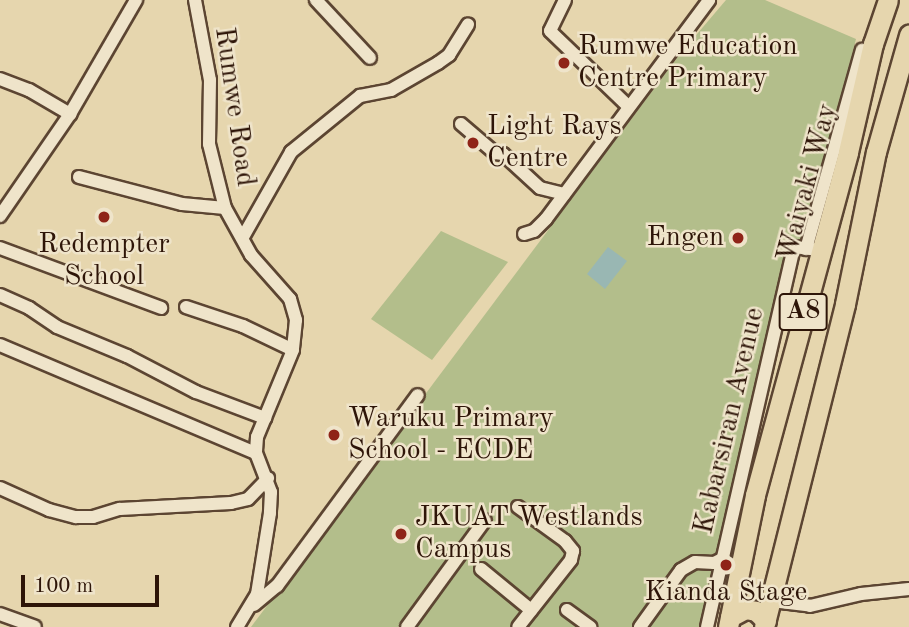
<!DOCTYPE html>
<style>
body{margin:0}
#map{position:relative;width:909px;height:627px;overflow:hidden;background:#e6d6ae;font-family:"Old Standard TT",serif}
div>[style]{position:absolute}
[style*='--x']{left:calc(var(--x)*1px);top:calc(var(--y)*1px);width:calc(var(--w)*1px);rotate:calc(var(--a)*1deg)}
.green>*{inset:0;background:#b3be8b}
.water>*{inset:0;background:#99b7b3}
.roads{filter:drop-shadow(2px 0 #5c4532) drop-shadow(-2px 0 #5c4532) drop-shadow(0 2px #5c4532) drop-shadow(0 -2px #5c4532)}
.minor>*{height:12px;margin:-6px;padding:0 6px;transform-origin:6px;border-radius:6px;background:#efe4ca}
.highway>*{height:19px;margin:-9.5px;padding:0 9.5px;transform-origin:9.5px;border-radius:9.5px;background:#e6d6ae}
.dots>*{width:19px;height:19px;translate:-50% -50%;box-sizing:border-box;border:4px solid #efe4ca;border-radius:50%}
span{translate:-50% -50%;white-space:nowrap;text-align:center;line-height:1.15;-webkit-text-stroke:5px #efe4ca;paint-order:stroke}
.shield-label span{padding:2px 5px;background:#efe4ca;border:2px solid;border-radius:5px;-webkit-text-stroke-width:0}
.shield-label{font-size:26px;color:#2e1508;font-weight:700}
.poi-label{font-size:28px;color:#2e1508}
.left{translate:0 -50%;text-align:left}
.right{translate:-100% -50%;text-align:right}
.street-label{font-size:28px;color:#2e1508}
.scale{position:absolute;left:21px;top:575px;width:138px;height:32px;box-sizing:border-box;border:4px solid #2e1508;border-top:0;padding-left:9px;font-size:21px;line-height:24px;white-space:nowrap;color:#2e1508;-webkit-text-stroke:5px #efe4ca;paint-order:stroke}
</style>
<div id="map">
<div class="green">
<div style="clip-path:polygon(726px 0,765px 0,856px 39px,705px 627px,251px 627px,680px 54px)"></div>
<div style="clip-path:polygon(441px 231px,508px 262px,432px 360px,371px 319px)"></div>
</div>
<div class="water">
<div style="clip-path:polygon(608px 247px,627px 261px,605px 289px,587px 274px)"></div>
</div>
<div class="roads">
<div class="minor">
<div style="--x:195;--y:0;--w:81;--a:79.4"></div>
<div style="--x:210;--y:80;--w:64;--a:90.9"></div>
<div style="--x:209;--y:144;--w:66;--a:76"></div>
<div style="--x:225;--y:208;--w:54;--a:61"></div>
<div style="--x:251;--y:255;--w:59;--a:48.4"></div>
<div style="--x:290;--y:299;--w:22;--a:74"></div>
<div style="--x:296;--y:320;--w:30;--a:96"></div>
<div style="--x:293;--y:350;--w:94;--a:112.5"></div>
<div style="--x:257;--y:437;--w:16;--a:94"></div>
<div style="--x:256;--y:453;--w:42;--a:69"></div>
<div style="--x:271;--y:492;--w:21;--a:93"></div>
<div style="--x:270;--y:513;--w:82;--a:99.1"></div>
<div style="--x:257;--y:594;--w:39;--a:121"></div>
<div style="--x:316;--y:0;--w:79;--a:47"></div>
<div style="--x:565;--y:0;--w:34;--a:116"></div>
<div style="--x:550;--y:31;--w:108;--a:43.9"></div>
<div style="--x:0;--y:79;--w:31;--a:21"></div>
<div style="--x:29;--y:90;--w:48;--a:30.3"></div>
<div style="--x:461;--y:124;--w:45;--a:40.5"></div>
<div style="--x:495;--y:153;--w:8;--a:7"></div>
<div style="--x:503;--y:154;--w:50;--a:42.6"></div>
<div style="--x:540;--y:188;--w:25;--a:14"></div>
<div style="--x:79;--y:177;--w:106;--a:14.7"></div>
<div style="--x:182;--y:204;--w:43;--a:5.3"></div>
<div style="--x:0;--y:216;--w:124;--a:-55.5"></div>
<div style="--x:70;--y:114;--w:132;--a:-59.9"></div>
<div style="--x:524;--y:234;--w:10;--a:-17"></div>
<div style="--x:534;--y:231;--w:17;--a:-45"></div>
<div style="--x:546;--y:219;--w:273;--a:-53.3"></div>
<div style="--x:243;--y:237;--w:98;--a:-60.5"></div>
<div style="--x:291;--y:152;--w:89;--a:-39.1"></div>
<div style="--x:360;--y:96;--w:32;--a:-11"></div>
<div style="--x:391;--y:90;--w:54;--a:-29.9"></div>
<div style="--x:438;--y:63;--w:14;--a:-36"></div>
<div style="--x:449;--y:55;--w:36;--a:-58"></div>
<div style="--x:0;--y:248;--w:172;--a:20.4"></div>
<div style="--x:806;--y:249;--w:207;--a:-74.3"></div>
<div style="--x:0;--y:295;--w:32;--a:24"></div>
<div style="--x:29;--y:308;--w:34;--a:34"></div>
<div style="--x:57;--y:327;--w:76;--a:22.5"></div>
<div style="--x:127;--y:356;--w:78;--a:27.6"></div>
<div style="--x:196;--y:392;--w:74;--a:20.6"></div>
<div style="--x:186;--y:307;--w:60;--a:18.4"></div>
<div style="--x:243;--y:326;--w:55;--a:25.6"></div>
<div style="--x:0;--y:345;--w:278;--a:22.9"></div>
<div style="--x:0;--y:488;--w:54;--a:24.2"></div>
<div style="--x:49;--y:510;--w:28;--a:15"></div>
<div style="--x:76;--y:517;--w:17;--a:0"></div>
<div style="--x:93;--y:517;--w:28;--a:-17"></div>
<div style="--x:120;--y:509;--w:111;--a:-3.1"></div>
<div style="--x:231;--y:503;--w:17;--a:-13"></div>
<div style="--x:248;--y:499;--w:29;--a:-46"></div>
<div style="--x:518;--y:507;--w:58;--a:35.9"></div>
<div style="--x:565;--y:541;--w:13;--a:51"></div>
<div style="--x:573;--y:551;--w:9;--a:103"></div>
<div style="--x:571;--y:560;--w:85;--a:128.3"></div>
<div style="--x:481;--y:569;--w:65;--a:39.4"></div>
<div style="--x:772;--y:601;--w:38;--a:7"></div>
<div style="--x:810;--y:606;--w:52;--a:-13.2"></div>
<div style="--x:861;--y:594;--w:48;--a:-5.9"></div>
<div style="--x:254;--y:605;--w:30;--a:-40"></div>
<div style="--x:277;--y:586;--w:237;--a:-53.6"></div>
<div style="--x:567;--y:610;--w:29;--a:36"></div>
<div style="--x:0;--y:614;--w:37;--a:20"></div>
<div style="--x:407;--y:627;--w:132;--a:-53.9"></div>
<div style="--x:640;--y:627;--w:70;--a:-54.3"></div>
<div style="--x:681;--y:570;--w:16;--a:-30"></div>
<div style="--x:695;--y:562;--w:19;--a:3"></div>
<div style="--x:714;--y:563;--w:11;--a:-27"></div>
<div style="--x:707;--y:627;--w:390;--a:-77.1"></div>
<div style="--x:794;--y:247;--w:25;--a:7"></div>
</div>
<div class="highway">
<div style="--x:730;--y:617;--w:17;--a:-28"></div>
<div style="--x:745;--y:609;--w:11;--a:10"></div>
<div style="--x:756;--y:611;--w:14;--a:45"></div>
<div style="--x:728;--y:627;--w:135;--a:-78.4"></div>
<div style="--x:755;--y:495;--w:355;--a:-74.8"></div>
<div style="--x:848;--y:152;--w:111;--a:-77"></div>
<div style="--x:873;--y:44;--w:46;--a:-71.2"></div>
<div style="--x:764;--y:627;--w:333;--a:-75.9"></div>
<div style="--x:845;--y:304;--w:155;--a:-78.5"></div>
<div style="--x:876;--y:152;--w:122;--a:-74.2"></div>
</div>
</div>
<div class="dots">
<div style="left:564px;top:63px;background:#8f2418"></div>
<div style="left:473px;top:143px;background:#8f2418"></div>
<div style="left:104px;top:217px;background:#8f2418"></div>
<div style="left:738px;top:238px;background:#8f2418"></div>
<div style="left:334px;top:435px;background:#8f2418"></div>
<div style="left:401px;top:534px;background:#8f2418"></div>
<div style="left:726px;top:565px;background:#8f2418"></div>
</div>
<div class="shield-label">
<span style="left:803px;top:312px">A8</span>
</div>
<div class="poi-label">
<span class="left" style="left:578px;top:63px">Rumwe Education<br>Centre Primary</span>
<span class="left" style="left:487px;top:143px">Light Rays<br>Centre</span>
<span class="right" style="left:724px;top:238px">Engen</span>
<span style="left:104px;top:261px">Redempter<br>School</span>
<span class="left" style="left:348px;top:435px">Waruku Primary<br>School - ECDE</span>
<span class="left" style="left:415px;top:534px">JKUAT Westlands<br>Campus</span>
<span style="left:726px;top:593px">Kianda Stage</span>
</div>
<div class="street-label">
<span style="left:234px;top:107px;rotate:82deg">Rumwe Road</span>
<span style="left:808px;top:183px;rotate:-75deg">Waiyaki Way</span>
<span style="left:730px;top:421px;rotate:-77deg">Kabarsiran Avenue</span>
</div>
<div class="scale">100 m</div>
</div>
